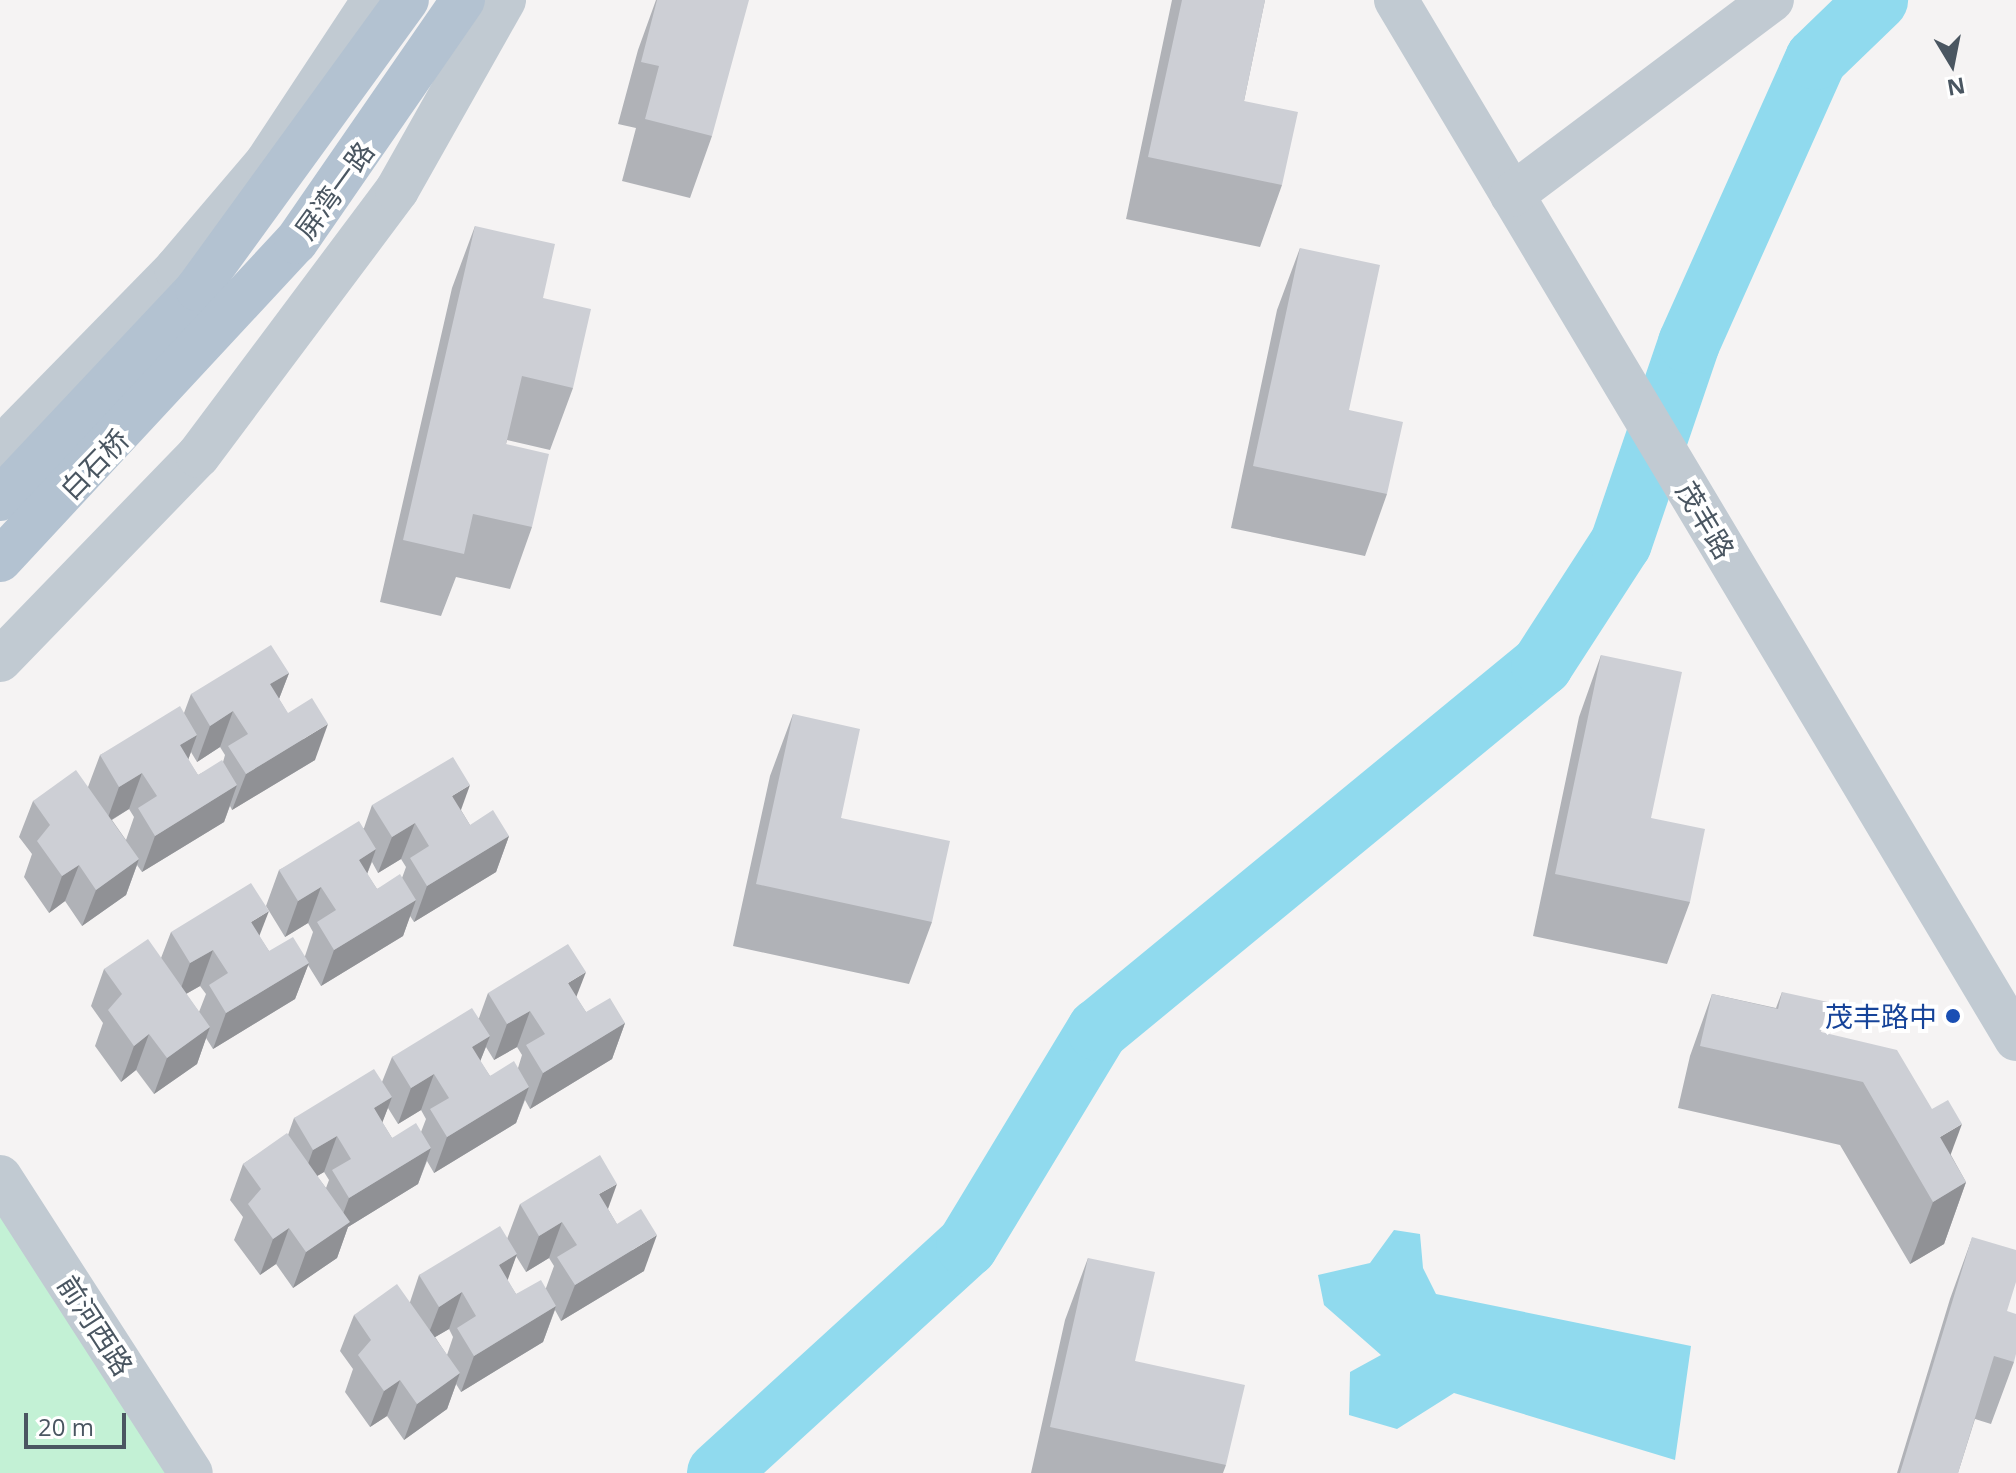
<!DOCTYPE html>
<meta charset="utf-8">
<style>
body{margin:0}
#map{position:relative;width:2016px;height:1473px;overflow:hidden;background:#f5f3f3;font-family:"Open Sans","Noto Sans SC",sans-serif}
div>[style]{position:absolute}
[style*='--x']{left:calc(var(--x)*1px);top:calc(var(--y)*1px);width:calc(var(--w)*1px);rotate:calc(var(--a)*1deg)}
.green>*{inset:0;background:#c3f1d5}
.water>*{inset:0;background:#90daee}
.river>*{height:62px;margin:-31px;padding:0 31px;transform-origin:31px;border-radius:31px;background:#90daee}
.minor>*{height:44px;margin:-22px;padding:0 22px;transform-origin:22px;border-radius:22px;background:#c1cad2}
.major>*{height:44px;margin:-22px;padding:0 22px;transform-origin:22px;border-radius:22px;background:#b3c2d1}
.wall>*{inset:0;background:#b0b2b7}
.shaded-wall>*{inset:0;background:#909195}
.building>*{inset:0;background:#cdcfd5}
.dots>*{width:22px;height:22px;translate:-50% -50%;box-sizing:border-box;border:4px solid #fff;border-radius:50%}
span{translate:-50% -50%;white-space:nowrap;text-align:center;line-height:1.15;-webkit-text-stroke:8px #fff;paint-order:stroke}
.street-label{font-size:28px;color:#4a5661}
.transit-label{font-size:28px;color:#164399}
.right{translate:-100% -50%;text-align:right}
.north{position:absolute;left:1912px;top:24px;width:80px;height:80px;-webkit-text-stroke:6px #fff;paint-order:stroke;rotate:170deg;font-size:22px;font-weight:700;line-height:32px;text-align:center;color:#4a5661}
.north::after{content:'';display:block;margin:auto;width:28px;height:36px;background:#4a5661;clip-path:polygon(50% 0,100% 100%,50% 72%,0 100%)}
.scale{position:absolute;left:24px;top:1413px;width:102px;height:36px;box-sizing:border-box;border:4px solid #4a5661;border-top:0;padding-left:10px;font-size:24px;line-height:28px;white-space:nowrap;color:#4a5661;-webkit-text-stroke:6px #fff;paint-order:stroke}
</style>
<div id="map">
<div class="green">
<div style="clip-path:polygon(0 1204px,174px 1473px,0 1473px)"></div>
</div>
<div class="water">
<div style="clip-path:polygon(1394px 1230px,1420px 1234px,1423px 1268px,1436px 1294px,1691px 1346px,1675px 1460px,1454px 1393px,1397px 1429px,1349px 1415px,1350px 1372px,1381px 1355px,1324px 1305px,1318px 1275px,1370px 1263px)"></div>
</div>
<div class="river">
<div style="--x:718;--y:1473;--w:337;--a:-42.4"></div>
<div style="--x:967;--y:1246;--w:253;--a:-58.8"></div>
<div style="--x:1098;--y:1030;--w:575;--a:-39.42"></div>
<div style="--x:1542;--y:665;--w:145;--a:-57.1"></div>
<div style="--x:1621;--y:543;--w:211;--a:-71.2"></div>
<div style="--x:1689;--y:343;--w:311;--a:-65.9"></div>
<div style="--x:1816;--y:59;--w:85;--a:-44"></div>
</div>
<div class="minor">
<div style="--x:1396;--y:0;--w:1210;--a:59.17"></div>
<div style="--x:1512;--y:195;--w:325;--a:-36.9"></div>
<div style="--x:0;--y:449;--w:252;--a:-45.6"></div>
<div style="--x:176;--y:269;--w:140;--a:-49.6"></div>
<div style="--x:267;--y:162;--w:194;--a:-56.6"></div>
<div style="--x:0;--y:660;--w:284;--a:-45.9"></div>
<div style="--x:198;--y:456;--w:332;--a:-53.2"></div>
<div style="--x:397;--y:190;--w:218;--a:-60.6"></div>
<div style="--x:0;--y:1177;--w:352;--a:57.2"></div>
</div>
<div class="major">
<div style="--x:0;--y:499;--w:288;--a:-46.8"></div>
<div style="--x:197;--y:289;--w:357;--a:-54"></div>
<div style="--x:0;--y:560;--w:434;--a:-47.1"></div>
<div style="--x:296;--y:242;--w:294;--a:-55.4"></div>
</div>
<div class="wall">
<div style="clip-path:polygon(656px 0,657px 0,712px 136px,690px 198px,622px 181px,636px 128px,618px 124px,638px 50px)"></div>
<div style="clip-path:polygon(1172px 0,1265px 0,1244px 101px,1282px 185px,1260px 247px,1126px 219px)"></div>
<div style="clip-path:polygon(475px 226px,543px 298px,573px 388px,550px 450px,507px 440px,506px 444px,532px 527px,510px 589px,456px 577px,441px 616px,380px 602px,452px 288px)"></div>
<div style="clip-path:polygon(1300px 248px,1349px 410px,1387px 494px,1365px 556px,1231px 528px,1277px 310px)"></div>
<div style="clip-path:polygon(1601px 655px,1651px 818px,1690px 902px,1667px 964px,1533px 936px,1579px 717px)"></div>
<div style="clip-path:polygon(evenodd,289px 673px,279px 699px,315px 760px,232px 810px,230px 806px,224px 822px,142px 872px,137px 865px,126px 895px,82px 926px,65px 901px,49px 913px,24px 877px,32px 854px,19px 837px,33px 801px,88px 787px,100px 755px,184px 713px,191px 694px,289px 673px,220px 747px,225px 755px,223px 762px,198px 775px,188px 760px,191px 752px,197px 762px,220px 747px,289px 673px,129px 809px,134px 817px,126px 840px,112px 820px,129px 809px)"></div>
<div style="clip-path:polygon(793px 714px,841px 818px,932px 922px,909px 984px,733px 946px,770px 776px)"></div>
<div style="clip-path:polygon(evenodd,372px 805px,461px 810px,470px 825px,509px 836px,496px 872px,414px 922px,410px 916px,403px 936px,321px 986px,308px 965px,295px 999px,213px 1049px,206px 1038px,197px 1064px,154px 1094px,136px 1070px,121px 1082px,95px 1046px,103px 1023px,91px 1006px,104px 969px,161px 958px,171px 932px,259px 936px,269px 951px,305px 956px,313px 932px,308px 923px,285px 937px,266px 906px,279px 870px,364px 828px,372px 805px,401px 859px,406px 867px,402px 878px,377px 889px,367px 874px,372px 862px,378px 873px,401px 859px,372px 805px,200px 986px,206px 994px,199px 1012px,186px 994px,200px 986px)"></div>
<div style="clip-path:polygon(1782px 992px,1821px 1032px,1951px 1155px,1966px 1182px,1944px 1244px,1910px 1264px,1840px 1145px,1678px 1108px,1690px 1056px,1712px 994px,1776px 1008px)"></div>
<div style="clip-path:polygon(evenodd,488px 993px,576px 997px,586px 1012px,625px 1023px,612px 1059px,530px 1109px,525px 1100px,516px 1123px,434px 1173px,427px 1161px,418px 1184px,348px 1227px,337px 1258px,293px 1288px,276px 1264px,260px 1275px,234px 1240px,243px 1217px,230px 1200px,243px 1164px,288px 1135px,294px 1118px,382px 1082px,392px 1057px,479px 1018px,488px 993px,486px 1047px,494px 1060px,517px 1047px,522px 1055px,518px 1068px,490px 1076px,480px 1061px,486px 1047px,488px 993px,388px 1108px,398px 1124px,421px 1110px,426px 1119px,421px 1132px,392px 1138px,382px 1122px,388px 1108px,488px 993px,324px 1172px,329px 1180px,326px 1188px,317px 1176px,324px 1172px)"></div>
<div style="clip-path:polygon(evenodd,520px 1204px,608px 1209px,644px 1271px,561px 1321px,555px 1310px,543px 1342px,461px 1392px,456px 1384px,447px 1409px,404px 1440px,387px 1416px,370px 1427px,345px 1392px,353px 1369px,340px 1351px,354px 1315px,410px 1302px,419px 1275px,507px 1239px,520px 1204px,516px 1256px,526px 1272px,549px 1258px,554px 1266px,546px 1288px,516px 1294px,507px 1280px,516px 1256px,520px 1204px,449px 1329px,453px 1337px,447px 1355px,435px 1337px,449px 1329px)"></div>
<div style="clip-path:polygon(1972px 1238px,2007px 1311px,2014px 1362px,1991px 1424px,1975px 1419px,1958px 1473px,1897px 1473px,1950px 1299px)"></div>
<div style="clip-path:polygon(1088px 1258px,1135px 1361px,1226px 1465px,1223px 1473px,1031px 1473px,1065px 1320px)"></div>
</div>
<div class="shaded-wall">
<div style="clip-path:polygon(289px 673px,275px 709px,270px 684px)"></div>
<div style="clip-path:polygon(233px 711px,220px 747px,197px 762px,210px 726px)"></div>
<div style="clip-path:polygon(328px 724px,315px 760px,232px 810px,246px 774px)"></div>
<div style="clip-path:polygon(197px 735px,184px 771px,180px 745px)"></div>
<div style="clip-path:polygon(142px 773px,129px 809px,106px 823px,119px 787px)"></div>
<div style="clip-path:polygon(237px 785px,224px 822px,142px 872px,155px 836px)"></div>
<div style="clip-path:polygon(470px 785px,457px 821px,452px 796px)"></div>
<div style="clip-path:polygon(415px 823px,401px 859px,378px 873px,392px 837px)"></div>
<div style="clip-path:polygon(509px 836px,496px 872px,414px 922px,427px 886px)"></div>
<div style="clip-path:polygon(376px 849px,363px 885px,359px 860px)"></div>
<div style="clip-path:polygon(139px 859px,126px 895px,82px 926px,96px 890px)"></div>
<div style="clip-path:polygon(79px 865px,65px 901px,49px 913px,62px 876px)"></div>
<div style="clip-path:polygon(321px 887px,308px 923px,285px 937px,298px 901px)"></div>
<div style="clip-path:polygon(416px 900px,403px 936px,321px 986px,334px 950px)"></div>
<div style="clip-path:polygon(269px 911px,255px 947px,251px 922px)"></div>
<div style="clip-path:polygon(213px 950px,200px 986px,177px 999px,190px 963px)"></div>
<div style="clip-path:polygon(309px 963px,295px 999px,213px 1049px,226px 1013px)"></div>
<div style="clip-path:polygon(586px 972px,572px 1008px,568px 983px)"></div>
<div style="clip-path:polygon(530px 1011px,517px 1047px,494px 1060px,507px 1024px)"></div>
<div style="clip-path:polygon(625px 1023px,612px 1059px,530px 1109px,543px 1073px)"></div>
<div style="clip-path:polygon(210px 1027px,197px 1064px,154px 1094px,167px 1058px)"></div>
<div style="clip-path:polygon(149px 1034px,136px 1070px,121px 1082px,134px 1046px)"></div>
<div style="clip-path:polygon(490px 1036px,476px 1072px,472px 1047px)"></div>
<div style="clip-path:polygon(434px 1074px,421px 1110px,398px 1124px,411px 1088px)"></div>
<div style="clip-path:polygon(529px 1087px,516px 1123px,434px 1173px,447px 1137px)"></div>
<div style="clip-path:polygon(392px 1097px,378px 1134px,374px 1108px)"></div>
<div style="clip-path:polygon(1962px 1124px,1939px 1186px,1940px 1137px)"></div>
<div style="clip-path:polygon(337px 1136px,324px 1172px,300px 1186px,313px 1150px)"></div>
<div style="clip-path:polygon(431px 1148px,418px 1184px,348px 1227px,337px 1258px,293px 1288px,306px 1252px,337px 1230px,349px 1198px)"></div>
<div style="clip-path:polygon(1966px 1182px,1944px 1244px,1910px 1264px,1933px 1202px)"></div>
<div style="clip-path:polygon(617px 1184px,604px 1220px,599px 1194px)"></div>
<div style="clip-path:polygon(562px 1222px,549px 1258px,526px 1272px,539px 1236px)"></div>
<div style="clip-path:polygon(289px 1228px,276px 1264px,260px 1275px,273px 1239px)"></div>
<div style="clip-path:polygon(657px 1235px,644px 1271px,561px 1321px,575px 1285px)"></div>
<div style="clip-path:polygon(517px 1254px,504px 1290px,499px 1265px)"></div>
<div style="clip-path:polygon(462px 1292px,449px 1329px,425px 1343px,439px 1307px)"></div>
<div style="clip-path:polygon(556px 1306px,543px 1342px,461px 1392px,474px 1356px)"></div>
<div style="clip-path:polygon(460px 1373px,447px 1409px,404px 1440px,417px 1404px)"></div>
<div style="clip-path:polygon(400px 1380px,387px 1416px,370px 1427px,384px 1391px)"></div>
</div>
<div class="building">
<div style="clip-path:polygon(657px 0,749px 0,712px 136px,645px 119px,659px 66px,641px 62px)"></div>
<div style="clip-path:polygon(1182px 0,1265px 0,1244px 101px,1298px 112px,1282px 185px,1148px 157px)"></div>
<div style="clip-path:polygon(475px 226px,555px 244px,543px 298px,591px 309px,573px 388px,522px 376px,506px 444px,549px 454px,532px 527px,473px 514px,464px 554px,403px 540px)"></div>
<div style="clip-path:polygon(1300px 248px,1380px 265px,1349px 410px,1403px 422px,1387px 494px,1253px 466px)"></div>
<div style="clip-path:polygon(271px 645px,289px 673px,270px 684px,288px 713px,312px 698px,328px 724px,246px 774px,228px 746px,248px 734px,233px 711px,210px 726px,191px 694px)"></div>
<div style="clip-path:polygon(1601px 655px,1682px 672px,1651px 818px,1705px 829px,1690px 902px,1555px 874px)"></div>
<div style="clip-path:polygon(180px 706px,197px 735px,180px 745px,198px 775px,222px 760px,237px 785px,155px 836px,138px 808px,157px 796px,142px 773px,119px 787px,100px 755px)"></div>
<div style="clip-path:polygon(793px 714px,860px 729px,841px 818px,950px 841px,932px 922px,756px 884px)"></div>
<div style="clip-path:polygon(453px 757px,470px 785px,452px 796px,470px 825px,493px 810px,509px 836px,427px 886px,410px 858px,429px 846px,415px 823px,392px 837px,372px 805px)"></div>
<div style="clip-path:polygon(76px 770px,139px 859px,96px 890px,79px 865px,62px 876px,37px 841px,50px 825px,33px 801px)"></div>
<div style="clip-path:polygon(359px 821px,376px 849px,359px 860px,377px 889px,400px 874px,416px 900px,334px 950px,317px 922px,336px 910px,321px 887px,298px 901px,279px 870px)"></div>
<div style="clip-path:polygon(251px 883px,269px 911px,251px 922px,269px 951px,293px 937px,309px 963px,226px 1013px,209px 985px,228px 973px,213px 950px,190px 963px,171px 932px)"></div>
<div style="clip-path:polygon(148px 939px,210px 1027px,167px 1058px,149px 1034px,134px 1046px,108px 1010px,122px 994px,104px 969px)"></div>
<div style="clip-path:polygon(568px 944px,586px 972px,568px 983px,586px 1012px,610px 998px,625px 1023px,543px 1073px,526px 1045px,545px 1034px,530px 1011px,507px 1024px,488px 993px)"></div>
<div style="clip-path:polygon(1782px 992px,1828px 1002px,1821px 1032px,1897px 1050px,1932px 1109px,1948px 1100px,1962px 1124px,1940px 1137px,1966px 1182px,1933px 1202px,1863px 1082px,1700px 1046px,1712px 994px,1778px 1009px)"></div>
<div style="clip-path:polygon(472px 1008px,490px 1036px,472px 1047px,490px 1076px,514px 1061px,529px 1087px,447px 1137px,430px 1109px,449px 1098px,434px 1074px,411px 1088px,392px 1057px)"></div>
<div style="clip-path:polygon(374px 1069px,392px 1097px,374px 1108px,392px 1138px,416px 1123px,431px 1148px,349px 1198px,332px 1170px,351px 1159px,337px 1136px,313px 1150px,294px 1118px)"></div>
<div style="clip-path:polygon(287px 1133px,350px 1222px,306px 1252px,289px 1228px,273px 1239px,248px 1204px,261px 1189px,243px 1164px)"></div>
<div style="clip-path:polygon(600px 1155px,617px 1184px,599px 1194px,617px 1224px,641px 1209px,657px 1235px,575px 1285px,557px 1257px,577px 1245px,562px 1222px,539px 1236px,520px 1204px)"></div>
<div style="clip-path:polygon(500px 1226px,517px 1254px,499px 1265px,516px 1294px,541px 1280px,556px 1306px,474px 1356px,457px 1328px,476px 1316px,462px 1292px,439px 1307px,419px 1275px)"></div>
<div style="clip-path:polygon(1972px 1237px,2016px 1250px,2016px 1282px,2007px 1311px,2016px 1314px,2016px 1354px,2014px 1362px,1994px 1356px,1958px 1473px,1900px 1473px)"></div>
<div style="clip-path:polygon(1088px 1258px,1155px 1272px,1135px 1361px,1245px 1385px,1226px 1465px,1050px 1427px)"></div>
<div style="clip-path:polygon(397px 1284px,460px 1373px,417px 1404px,400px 1380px,384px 1391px,358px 1355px,371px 1340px,354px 1315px)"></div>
</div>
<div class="dots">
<div style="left:1953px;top:1016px;background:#1a4fb4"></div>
</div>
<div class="street-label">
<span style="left:334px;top:190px;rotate:-54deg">屏湾一路</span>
<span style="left:94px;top:464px;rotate:-46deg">白石桥</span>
<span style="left:1706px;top:520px;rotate:59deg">茂丰路</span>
<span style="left:96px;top:1325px;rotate:57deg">前河西路</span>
</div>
<div class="transit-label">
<span class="right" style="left:1937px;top:1016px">茂丰路中</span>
</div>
<div class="north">N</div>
<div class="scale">20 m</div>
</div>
